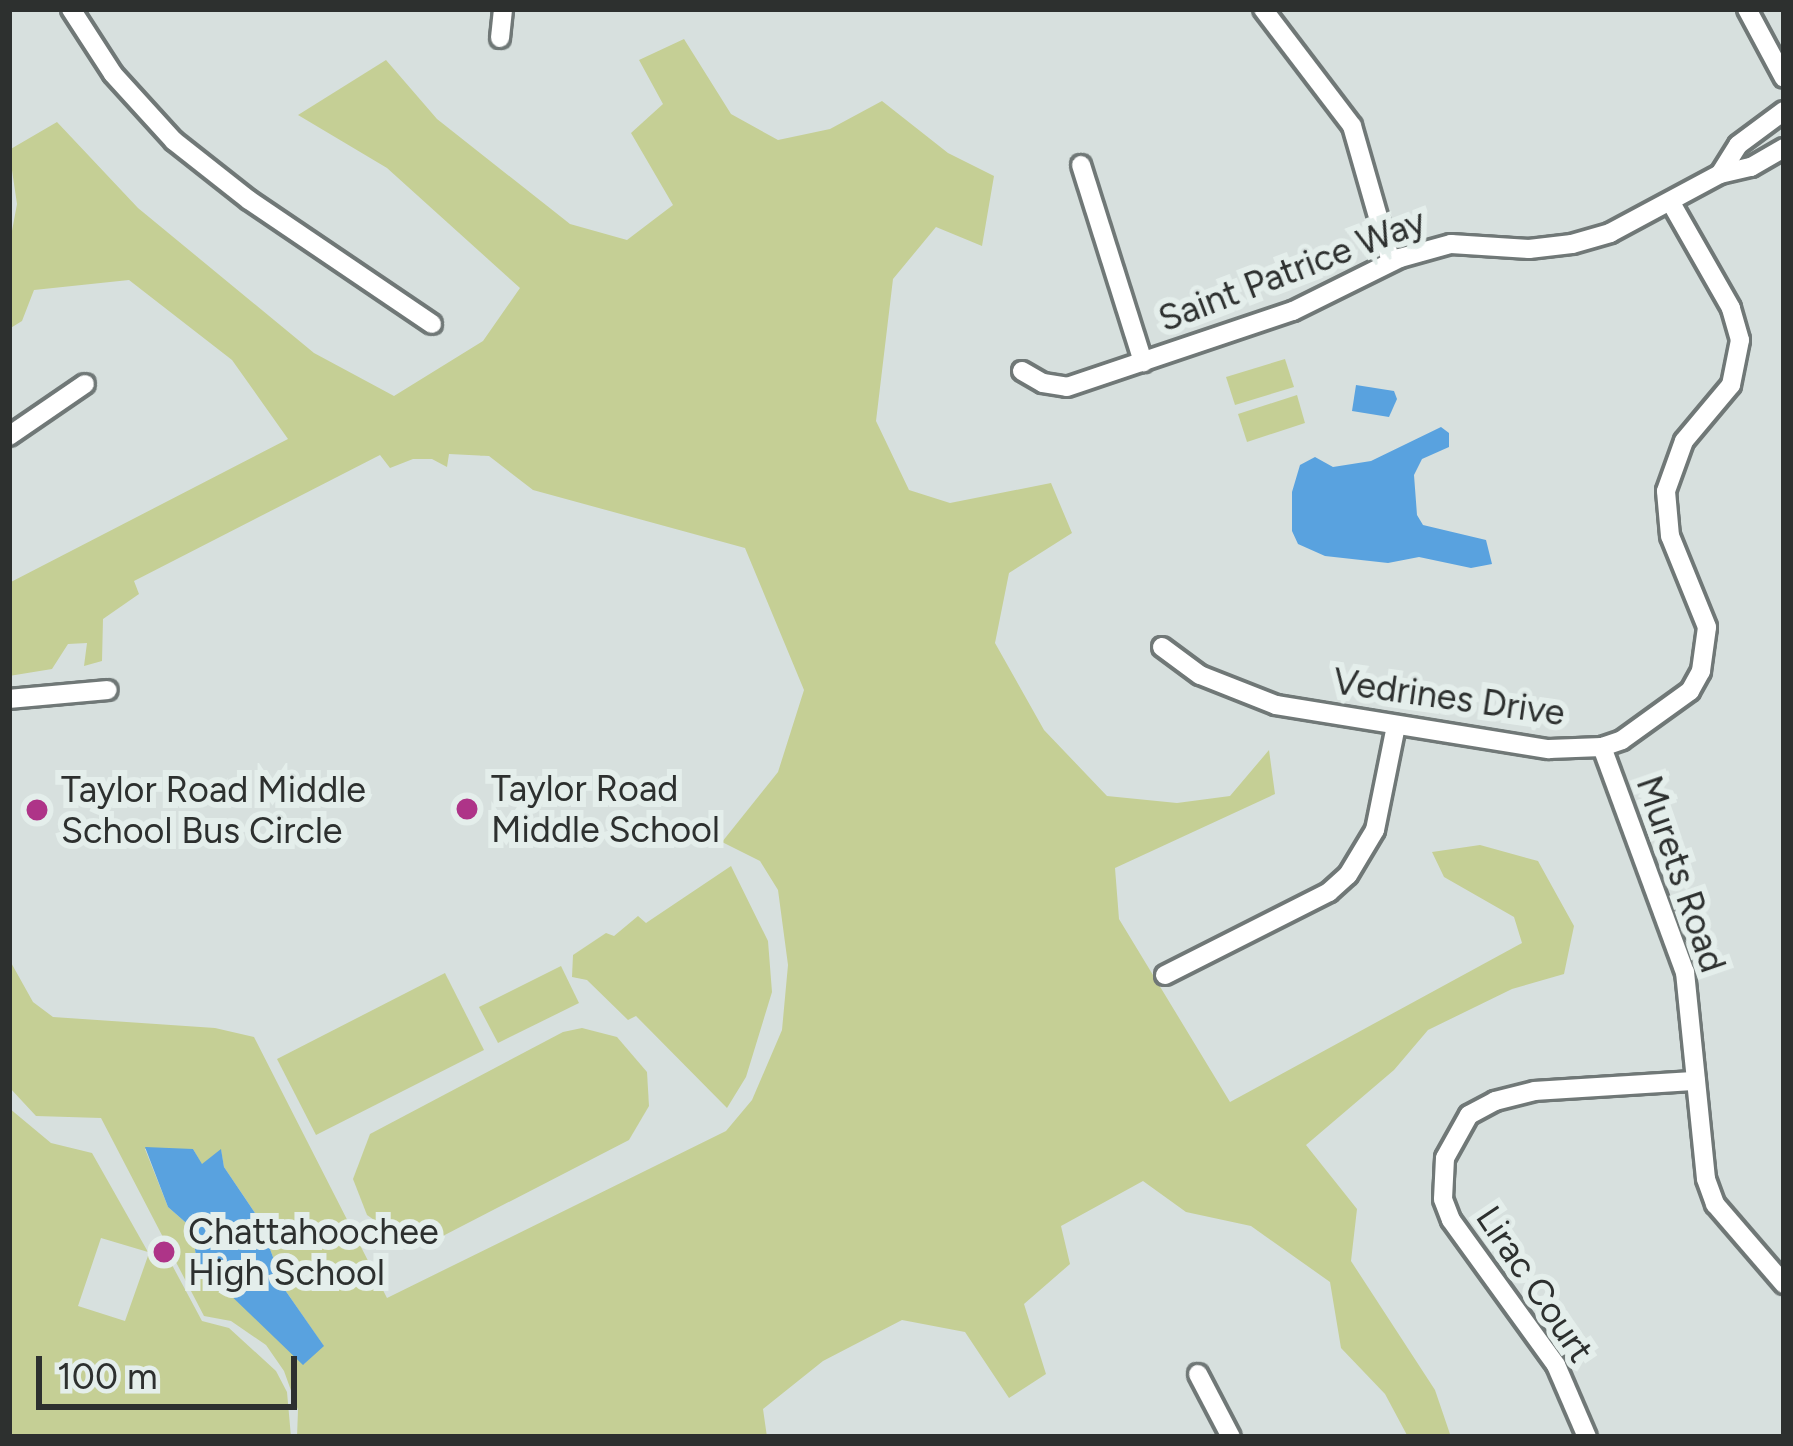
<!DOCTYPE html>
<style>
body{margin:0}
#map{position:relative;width:1793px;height:1446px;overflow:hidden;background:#d7e0de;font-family:Figtree,sans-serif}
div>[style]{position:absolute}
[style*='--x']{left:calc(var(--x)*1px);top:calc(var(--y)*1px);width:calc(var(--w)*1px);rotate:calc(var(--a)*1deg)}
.green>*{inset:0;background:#c5cf95}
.water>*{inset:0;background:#59a2df}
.roads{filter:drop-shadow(3px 0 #707877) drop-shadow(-3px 0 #707877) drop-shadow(0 3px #707877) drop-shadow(0 -3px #707877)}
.minor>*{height:18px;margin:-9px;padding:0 9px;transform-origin:9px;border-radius:9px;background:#fff}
.dots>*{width:33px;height:33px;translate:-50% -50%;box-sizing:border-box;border:6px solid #e4eeeb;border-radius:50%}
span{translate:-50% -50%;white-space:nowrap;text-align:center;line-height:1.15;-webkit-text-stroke:12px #e4eeeb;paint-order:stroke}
.street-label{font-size:36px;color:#2d302f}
.poi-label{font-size:36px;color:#2d302f}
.left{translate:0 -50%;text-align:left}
.frame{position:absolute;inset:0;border:12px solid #2d302f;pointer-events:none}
.scale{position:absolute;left:36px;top:1356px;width:261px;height:54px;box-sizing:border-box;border:6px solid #2d302f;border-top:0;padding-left:15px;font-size:36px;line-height:42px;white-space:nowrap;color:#2d302f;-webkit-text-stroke:9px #e4eeeb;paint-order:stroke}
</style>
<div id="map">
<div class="green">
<div style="clip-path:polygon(evenodd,684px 39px,731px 114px,778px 140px,830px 129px,882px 101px,948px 153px,994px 176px,982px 246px,936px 227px,893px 279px,876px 421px,909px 490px,950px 503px,1051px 483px,1072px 533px,1009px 573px,995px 643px,1044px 730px,1107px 796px,1177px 803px,1230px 796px,1269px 750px,1275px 794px,1115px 868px,1119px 919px,1230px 1102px,1522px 943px,1514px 917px,1444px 877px,1432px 852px,1480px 845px,1538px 861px,1574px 926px,1564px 974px,1512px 989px,1428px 1030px,1394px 1070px,1306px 1145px,1357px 1209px,1351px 1261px,1435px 1390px,1451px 1437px,1408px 1437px,1385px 1394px,1341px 1348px,1330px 1282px,1251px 1226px,1186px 1212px,1143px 1181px,1061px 1226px,1070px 1264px,1024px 1304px,1046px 1374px,1009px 1398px,965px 1332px,902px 1320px,823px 1361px,763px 1409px,767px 1437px,297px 1437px,298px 1410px,284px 1371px,266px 1345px,231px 1321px,204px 1316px,101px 1118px,36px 1116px,9px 1087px,9px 959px,33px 1002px,53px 1017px,215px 1028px,254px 1037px,387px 1298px,726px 1131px,752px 1100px,782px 1030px,788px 965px,778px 890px,760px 861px,722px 842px,778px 772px,804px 690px,745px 548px,533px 490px,489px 456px,449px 454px,447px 467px,432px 459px,413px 459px,390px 468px,380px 455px,134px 581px,139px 594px,103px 619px,102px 661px,84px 666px,87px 643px,68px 644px,52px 669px,9px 676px,9px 583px,288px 439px,232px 360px,129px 280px,34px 290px,22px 321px,9px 329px,9px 247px,17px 204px,9px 150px,57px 122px,138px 208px,314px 353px,394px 396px,483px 341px,520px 288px,387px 168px,298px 115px,386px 60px,437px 119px,570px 224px,627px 240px,673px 205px,631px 133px,663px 104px,639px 60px,684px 39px,145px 1149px,193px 1149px,202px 1165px,221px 1150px,224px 1167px,259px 1219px,285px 1290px,323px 1345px,304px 1364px,197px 1263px,192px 1228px,168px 1207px,145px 1149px)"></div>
<div style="clip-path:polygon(1285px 359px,1294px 387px,1235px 405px,1226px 377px)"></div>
<div style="clip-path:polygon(1297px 395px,1305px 423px,1247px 442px,1238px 414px)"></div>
<div style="clip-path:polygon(731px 866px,768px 941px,772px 992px,746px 1077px,727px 1108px,636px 1016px,628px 1020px,587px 980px,572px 977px,573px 955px,606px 933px,614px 936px,638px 916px,646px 923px)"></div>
<div style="clip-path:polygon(561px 966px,579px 1003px,498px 1043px,479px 1007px)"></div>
<div style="clip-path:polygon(445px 973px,484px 1050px,316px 1135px,277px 1059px)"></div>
<div style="clip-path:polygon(582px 1028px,617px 1037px,647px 1072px,649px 1106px,629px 1140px,437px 1239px,400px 1238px,367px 1215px,353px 1179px,370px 1134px,563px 1032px)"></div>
<div style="clip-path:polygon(9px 1108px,51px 1143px,92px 1153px,148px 1252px,101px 1238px,78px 1306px,125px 1321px,149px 1253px,164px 1250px,202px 1321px,229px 1328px,276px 1371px,287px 1392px,291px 1437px,9px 1437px)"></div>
</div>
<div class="water">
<div style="clip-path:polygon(1356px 385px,1394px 391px,1397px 399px,1389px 417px,1352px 411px)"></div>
<div style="clip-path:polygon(1441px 427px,1449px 433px,1449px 447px,1422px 459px,1414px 475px,1417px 515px,1423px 525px,1486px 540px,1492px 564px,1471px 568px,1419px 557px,1388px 563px,1325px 556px,1298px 544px,1292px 531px,1292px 492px,1300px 465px,1315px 457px,1333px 467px,1371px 461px)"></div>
<div style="clip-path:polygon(145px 1147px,193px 1149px,202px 1164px,221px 1149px,224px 1167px,259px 1219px,285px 1290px,324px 1346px,303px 1365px,197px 1263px,192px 1228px,168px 1207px)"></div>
</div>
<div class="roads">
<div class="minor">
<div style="--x:71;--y:9;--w:77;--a:57.1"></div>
<div style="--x:113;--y:74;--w:91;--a:47.7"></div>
<div style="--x:174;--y:141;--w:95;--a:38.2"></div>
<div style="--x:249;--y:200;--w:221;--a:34.1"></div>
<div style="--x:1263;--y:9;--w:147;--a:52.7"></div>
<div style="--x:1352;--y:126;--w:141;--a:74"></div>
<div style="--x:1747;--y:9;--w:78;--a:61.8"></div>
<div style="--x:500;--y:38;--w:29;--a:-84"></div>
<div style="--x:1081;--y:165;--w:207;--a:72.5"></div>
<div style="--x:1720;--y:174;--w:34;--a:-58"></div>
<div style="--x:1738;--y:145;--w:57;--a:-36.5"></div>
<div style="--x:1022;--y:371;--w:24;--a:30"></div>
<div style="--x:1043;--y:383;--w:24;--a:9"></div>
<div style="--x:1067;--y:387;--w:238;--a:-18.6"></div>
<div style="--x:1293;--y:311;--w:119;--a:-26.4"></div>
<div style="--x:1400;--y:258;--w:53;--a:-15.4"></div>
<div style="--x:1451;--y:244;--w:78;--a:3.7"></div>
<div style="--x:1529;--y:249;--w:43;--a:-6.6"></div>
<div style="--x:1572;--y:244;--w:40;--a:-16"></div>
<div style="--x:1610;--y:233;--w:125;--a:-28.2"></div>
<div style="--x:1720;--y:174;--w:32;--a:-13"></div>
<div style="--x:1751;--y:167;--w:38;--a:-30"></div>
<div style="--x:9;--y:436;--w:92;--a:-34.4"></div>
<div style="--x:1162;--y:647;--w:47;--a:36.4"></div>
<div style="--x:1200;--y:675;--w:82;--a:21.5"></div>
<div style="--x:1276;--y:705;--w:277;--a:9.2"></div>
<div style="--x:1549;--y:749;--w:53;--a:-2.2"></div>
<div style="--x:1602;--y:747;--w:21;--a:-19"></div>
<div style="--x:1622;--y:740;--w:84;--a:-35.8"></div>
<div style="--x:1690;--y:691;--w:23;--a:-61"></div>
<div style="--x:1701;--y:671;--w:44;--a:-82.2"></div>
<div style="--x:1707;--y:627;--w:98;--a:-112.1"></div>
<div style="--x:1670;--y:536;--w:45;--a:-95.1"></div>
<div style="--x:1666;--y:491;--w:53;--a:-70.2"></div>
<div style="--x:1684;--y:441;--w:73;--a:-50"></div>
<div style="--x:1731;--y:385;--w:46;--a:-78.7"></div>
<div style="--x:1740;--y:340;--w:33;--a:-106"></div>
<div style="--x:1731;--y:308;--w:121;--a:-119.7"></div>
<div style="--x:9;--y:699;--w:99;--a:-5.2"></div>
<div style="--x:1602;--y:747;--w:240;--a:69.8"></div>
<div style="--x:1685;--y:972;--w:208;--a:84.2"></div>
<div style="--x:1706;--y:1179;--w:27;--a:70"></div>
<div style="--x:1715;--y:1204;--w:106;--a:49.2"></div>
<div style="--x:1165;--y:975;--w:184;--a:-26.8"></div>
<div style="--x:1329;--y:892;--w:25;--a:-42"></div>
<div style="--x:1348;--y:875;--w:52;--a:-59"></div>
<div style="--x:1375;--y:830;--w:106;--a:-78.6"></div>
<div style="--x:1198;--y:1374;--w:71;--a:62.4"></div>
<div style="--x:1587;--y:1437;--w:78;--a:-113.3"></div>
<div style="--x:1556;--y:1365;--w:179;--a:-125.9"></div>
<div style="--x:1451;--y:1220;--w:22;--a:-111"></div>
<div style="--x:1443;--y:1199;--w:41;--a:-87.2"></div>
<div style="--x:1445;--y:1158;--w:49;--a:-60.8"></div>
<div style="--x:1469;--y:1115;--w:30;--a:-28"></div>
<div style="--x:1495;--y:1101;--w:41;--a:-14"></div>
<div style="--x:1535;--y:1091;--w:161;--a:-3.6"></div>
</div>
</div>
<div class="dots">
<div style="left:467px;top:809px;background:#ae3488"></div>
<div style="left:37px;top:810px;background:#ae3488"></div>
<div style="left:164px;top:1252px;background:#ae3488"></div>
</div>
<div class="street-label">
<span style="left:1292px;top:270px;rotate:-21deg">Saint Patrice Way</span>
<span style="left:1449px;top:697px;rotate:8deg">Vedrines Drive</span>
<span style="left:1681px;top:874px;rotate:71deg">Murets Road</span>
<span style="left:1535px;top:1284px;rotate:56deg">Lirac Court</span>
</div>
<div class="poi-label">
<span class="left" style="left:491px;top:809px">Taylor Road<br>Middle School</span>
<span class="left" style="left:61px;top:810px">Taylor Road Middle<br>School Bus Circle</span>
<span class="left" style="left:188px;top:1252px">Chattahoochee<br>High School</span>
</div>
<div class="frame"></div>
<div class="scale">100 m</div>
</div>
